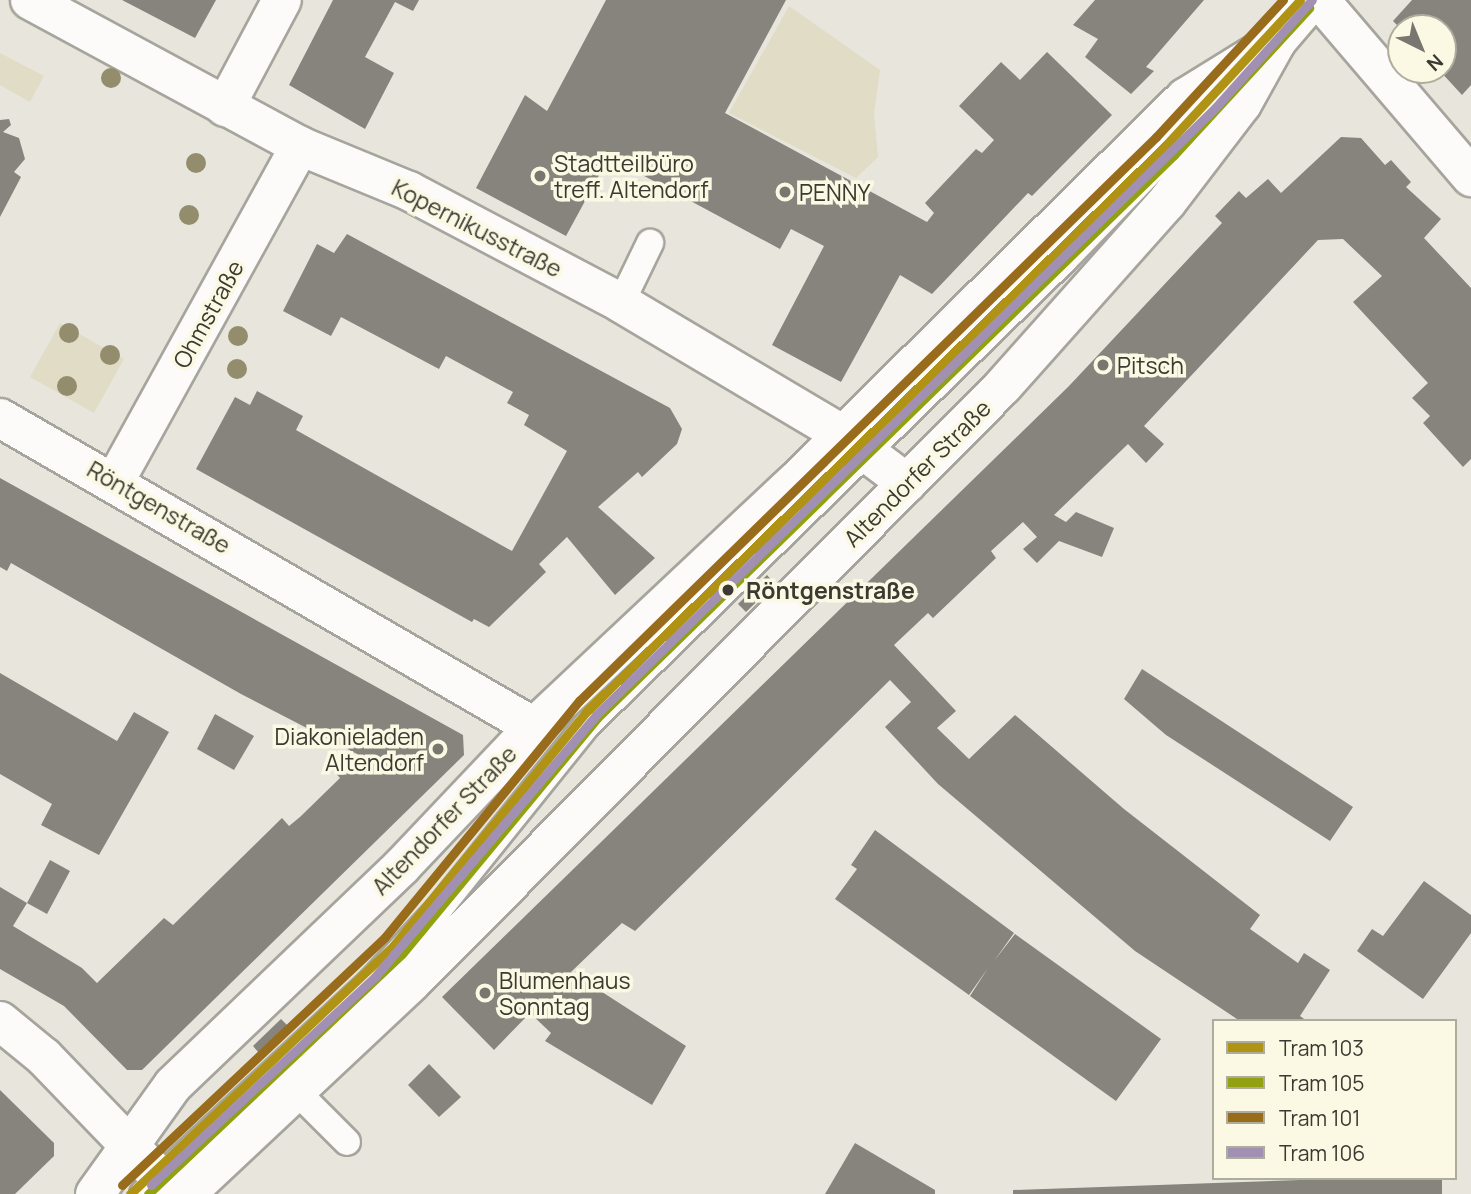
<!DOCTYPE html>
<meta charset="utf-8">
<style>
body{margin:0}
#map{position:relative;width:1471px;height:1194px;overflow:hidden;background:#e8e6dc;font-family:Manrope,sans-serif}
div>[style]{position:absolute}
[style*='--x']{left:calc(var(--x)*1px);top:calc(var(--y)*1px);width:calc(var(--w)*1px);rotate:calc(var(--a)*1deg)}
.green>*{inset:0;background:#e0dcc6}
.building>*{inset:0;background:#86847c}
.roads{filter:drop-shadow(2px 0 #a6a59d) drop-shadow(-2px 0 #a6a59d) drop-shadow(0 2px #a6a59d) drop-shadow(0 -2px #a6a59d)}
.service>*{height:26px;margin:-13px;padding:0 13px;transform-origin:13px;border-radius:13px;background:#fcfbfa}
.minor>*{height:38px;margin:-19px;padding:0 19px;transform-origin:19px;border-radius:19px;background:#fcfbfa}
.primary>*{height:38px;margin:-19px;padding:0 19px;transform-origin:19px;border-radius:19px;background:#fcfbfa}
.tram-1>*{height:9px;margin:-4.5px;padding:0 4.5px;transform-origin:4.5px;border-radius:4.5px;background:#b09214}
.tram-2>*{height:9px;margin:-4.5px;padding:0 4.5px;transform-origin:4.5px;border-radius:4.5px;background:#92a10f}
.tram-3>*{height:9px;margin:-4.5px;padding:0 4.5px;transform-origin:4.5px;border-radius:4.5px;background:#996c1b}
.tram-4>*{height:9px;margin:-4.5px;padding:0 4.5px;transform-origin:4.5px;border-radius:4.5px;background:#a290b3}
.trees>*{width:20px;height:20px;margin:-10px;border-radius:50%;background:#938d6d}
.dots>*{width:19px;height:19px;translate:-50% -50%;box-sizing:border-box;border:4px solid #fbf8e3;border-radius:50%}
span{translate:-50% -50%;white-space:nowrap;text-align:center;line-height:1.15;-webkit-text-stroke:7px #fbf8e3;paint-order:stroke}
.poi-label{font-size:23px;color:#3b3a32}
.left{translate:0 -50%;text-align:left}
.right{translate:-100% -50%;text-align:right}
.street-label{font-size:23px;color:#3b3a32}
.stop-label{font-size:23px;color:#3b3a32;font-weight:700}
.legend{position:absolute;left:1212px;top:1019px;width:245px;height:161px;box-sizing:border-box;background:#fbf8e3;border:2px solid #aeac9c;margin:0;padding:9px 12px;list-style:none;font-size:21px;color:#3b3a32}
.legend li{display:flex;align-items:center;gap:14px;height:35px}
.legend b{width:35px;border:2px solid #aeac9c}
.north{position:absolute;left:1387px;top:14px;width:70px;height:70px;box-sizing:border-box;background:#fbf8e3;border:2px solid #aeac9c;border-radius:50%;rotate:137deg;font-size:19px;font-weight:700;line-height:28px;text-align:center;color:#3b3a32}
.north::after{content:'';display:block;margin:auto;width:24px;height:32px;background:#78766e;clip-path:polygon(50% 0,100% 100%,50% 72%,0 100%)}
</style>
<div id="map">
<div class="green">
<div style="clip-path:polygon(789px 6px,880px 70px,874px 114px,878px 157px,856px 178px,729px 113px)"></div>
<div style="clip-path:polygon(0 53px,44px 76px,30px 102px,0 85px)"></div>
<div style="clip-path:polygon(60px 323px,124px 359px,94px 413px,30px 377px)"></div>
</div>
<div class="building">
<div style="clip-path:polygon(122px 0,216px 0,195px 38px)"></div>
<div style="clip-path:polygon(333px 0,419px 0,413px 11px,395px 2px,365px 57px,394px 73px,365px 129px,289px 85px)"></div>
<div style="clip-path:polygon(606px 0,786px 0,725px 113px,927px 222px,934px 213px,925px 203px,976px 149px,982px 153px,994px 140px,959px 106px,1001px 62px,1020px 80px,1047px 52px,1112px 115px,1032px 196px,1028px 193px,932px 294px,900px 275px,841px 382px,772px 345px,824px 246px,791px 229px,780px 249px,609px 157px,566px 236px,476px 188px,525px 95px,547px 111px)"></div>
<div style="clip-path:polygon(1095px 0,1204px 0,1146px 67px,1154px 71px,1131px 94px,1085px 57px,1098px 39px,1073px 25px)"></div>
<div style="clip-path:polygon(1412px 0,1471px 0,1471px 85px,1462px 95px,1439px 70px,1443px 70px,1443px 28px,1400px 28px,1393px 21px)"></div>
<div style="clip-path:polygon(9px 119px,11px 125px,3px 132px,19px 138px,25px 159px,14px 172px,21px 177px,0 217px,0 120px)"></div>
<div style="clip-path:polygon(1341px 137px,1361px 138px,1385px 165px,1391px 160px,1411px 182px,1406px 187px,1441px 219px,1424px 238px,1471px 288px,1471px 459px,1463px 467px,1423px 423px,1430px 416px,1412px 398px,1428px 383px,1353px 302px,1382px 276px,1343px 239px,1318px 240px,1144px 426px,1164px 444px,1146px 463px,1128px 444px,1054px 515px,1066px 522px,1076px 512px,1114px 528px,1102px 557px,1059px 541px,1037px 563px,1023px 549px,1037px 537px,1023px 522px,991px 551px,996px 558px,933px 618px,928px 613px,894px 645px,956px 711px,937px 728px,969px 759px,1015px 715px,1124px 809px,1260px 915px,1250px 929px,1298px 963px,1304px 953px,1330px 970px,1300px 1016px,1307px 1021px,1240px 1021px,1135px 951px,938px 784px,885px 727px,911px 702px,890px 680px,635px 931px,622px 923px,571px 972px,686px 1046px,652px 1105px,545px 1041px,551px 1033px,530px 1013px,494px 1050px,442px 997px,1069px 386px,1222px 223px,1215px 216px,1239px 191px,1246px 198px,1268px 179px,1281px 193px)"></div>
<div style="clip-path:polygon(347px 234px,670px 408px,682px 429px,677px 444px,642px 477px,638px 472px,598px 507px,655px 558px,615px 595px,567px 537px,539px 564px,546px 572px,489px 627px,474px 619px,472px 622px,196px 469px,235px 397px,250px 405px,257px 391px,303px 416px,296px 430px,512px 551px,567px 451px,524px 425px,529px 415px,507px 403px,513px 392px,446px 356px,439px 369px,341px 317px,331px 336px,283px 311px,317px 244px,334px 253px)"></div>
<div style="clip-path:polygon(0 478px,463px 735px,464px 755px,142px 1070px,127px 1070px,64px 1006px,0 969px,0 887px,27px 903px,13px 926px,82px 968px,97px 983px,164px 918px,173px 925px,282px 818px,289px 826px,300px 817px,340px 778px,333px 770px,341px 764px,347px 770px,361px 756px,241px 694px,11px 563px,7px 571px,0 567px)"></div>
<div style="clip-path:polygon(767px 575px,775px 584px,746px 612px,738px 604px)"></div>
<div style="clip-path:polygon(1142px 669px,1353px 807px,1330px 841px,1166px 735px,1124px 699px)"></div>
<div style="clip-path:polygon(0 673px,117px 741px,134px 712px,169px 732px,99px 855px,41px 825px,52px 804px,0 774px)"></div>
<div style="clip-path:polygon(215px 714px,254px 736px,234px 770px,197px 749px)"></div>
<div style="clip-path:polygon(875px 830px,1014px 933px,994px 961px,1015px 934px,1161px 1039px,1116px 1101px,970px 996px,988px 968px,969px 995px,835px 899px,857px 869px,851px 865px)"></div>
<div style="clip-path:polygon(50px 860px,70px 871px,47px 914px,27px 903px)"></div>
<div style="clip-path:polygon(1424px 881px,1471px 915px,1471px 933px,1423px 999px,1357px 951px,1372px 929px,1383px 936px)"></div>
<div style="clip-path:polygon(281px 1019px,288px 1026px,259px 1053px,253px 1046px)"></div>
<div style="clip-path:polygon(429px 1064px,461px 1097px,439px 1117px,408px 1085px)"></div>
<div style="clip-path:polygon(0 1090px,54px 1143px,54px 1156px,15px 1194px,0 1194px)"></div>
<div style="clip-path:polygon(855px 1143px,935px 1190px,935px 1194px,825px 1194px)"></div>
<div style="clip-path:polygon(1359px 1178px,1442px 1179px,1442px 1194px,1013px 1194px,1013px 1190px)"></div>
</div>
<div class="roads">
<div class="service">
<div style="--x:621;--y:303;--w:67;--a:-64.2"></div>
<div style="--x:296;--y:1091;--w:72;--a:45"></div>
<div style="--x:143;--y:1194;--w:311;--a:-42.9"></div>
<div style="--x:371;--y:982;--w:100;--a:-47"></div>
<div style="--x:439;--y:909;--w:238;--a:-51.2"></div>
<div style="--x:588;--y:724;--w:665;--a:-44.27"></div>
<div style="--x:1064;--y:260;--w:260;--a:-45.8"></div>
</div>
<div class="minor">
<div style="--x:30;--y:0;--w:307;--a:28.4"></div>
<div style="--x:300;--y:146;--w:118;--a:22.4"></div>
<div style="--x:409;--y:191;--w:240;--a:27.8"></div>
<div style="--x:621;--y:303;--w:258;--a:30.7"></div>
<div style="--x:843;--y:435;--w:80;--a:36.9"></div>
<div style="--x:1320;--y:0;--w:233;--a:49.5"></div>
<div style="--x:225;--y:107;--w:121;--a:-62"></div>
<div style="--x:0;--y:418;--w:617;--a:30.06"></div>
<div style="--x:115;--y:481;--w:383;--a:-61.1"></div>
<div style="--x:0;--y:1021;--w:57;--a:39.3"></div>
<div style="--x:44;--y:1057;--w:190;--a:46.1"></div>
</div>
<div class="primary">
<div style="--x:95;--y:1194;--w:134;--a:-54.4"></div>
<div style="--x:173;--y:1085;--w:317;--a:-43.7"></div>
<div style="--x:402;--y:866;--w:192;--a:-46.5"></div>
<div style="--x:534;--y:727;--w:357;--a:-43.2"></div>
<div style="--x:794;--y:483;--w:549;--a:-44.56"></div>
<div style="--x:1185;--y:98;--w:108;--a:-31.8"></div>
<div style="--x:186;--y:1194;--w:310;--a:-43.2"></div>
<div style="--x:412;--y:982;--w:839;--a:-45.24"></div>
<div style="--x:1003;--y:386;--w:246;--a:-48.3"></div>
<div style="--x:1167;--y:202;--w:123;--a:-52.6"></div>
<div style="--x:1242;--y:104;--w:72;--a:-60.9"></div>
<div style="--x:1277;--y:41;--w:54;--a:-49.5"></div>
</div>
</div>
<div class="tram-1">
<div style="--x:130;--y:1194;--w:363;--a:-43.3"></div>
<div style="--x:394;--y:945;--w:305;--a:-50.5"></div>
<div style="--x:588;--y:710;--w:807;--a:-44.35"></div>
<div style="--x:1165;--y:146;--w:199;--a:-47.2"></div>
</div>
<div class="tram-2">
<div style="--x:148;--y:1194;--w:349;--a:-43.4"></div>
<div style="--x:402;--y:954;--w:306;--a:-50.4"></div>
<div style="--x:597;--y:718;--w:806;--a:-44.3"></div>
<div style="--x:1174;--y:155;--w:200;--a:-47.4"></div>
</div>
<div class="tram-3">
<div style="--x:122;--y:1185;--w:361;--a:-43.3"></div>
<div style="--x:385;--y:937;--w:306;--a:-50.6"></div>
<div style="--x:579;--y:701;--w:807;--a:-44.35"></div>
<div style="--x:1156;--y:137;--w:187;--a:-47.2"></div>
</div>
<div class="tram-4">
<div style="--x:151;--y:1185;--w:304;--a:-42.9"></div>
<div style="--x:374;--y:978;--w:344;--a:-49.8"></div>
<div style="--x:596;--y:715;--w:867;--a:-44.44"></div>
<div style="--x:1215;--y:108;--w:145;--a:-48.1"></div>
</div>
<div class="trees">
<div style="left:111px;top:78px"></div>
<div style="left:196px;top:163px"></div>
<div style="left:189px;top:215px"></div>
<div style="left:69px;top:333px"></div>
<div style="left:238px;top:336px"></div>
<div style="left:110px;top:355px"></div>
<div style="left:237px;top:369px"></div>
<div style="left:67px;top:386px"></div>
</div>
<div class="dots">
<div style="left:540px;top:176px;background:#78766e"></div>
<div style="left:785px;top:192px;background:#78766e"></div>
<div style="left:1103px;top:365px;background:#78766e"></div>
<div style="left:728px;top:590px;background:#3b3a32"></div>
<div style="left:438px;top:749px;background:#78766e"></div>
<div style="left:485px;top:993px;background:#78766e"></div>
</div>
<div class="poi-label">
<span class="left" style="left:554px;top:176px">Stadtteilbüro<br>treff. Altendorf</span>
<span class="left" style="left:799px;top:192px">PENNY</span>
<span class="left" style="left:1117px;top:365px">Pitsch</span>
<span class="right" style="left:424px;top:749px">Diakonieladen<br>Altendorf</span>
<span class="left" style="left:499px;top:993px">Blumenhaus<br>Sonntag</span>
</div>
<div class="street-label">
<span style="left:477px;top:228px;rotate:27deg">Kopernikusstraße</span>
<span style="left:208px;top:314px;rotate:-61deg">Ohmstraße</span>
<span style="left:917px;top:473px;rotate:-45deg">Altendorfer Straße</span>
<span style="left:159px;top:507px;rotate:30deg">Röntgenstraße</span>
<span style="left:444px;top:820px;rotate:-46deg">Altendorfer Straße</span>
</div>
<div class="stop-label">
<span class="left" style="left:746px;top:590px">Röntgenstraße</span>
</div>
<ul class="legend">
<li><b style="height:9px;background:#b09214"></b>Tram 103</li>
<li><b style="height:9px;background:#92a10f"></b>Tram 105</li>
<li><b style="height:9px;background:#996c1b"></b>Tram 101</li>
<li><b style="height:9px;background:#a290b3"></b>Tram 106</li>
</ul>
<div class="north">N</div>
</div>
